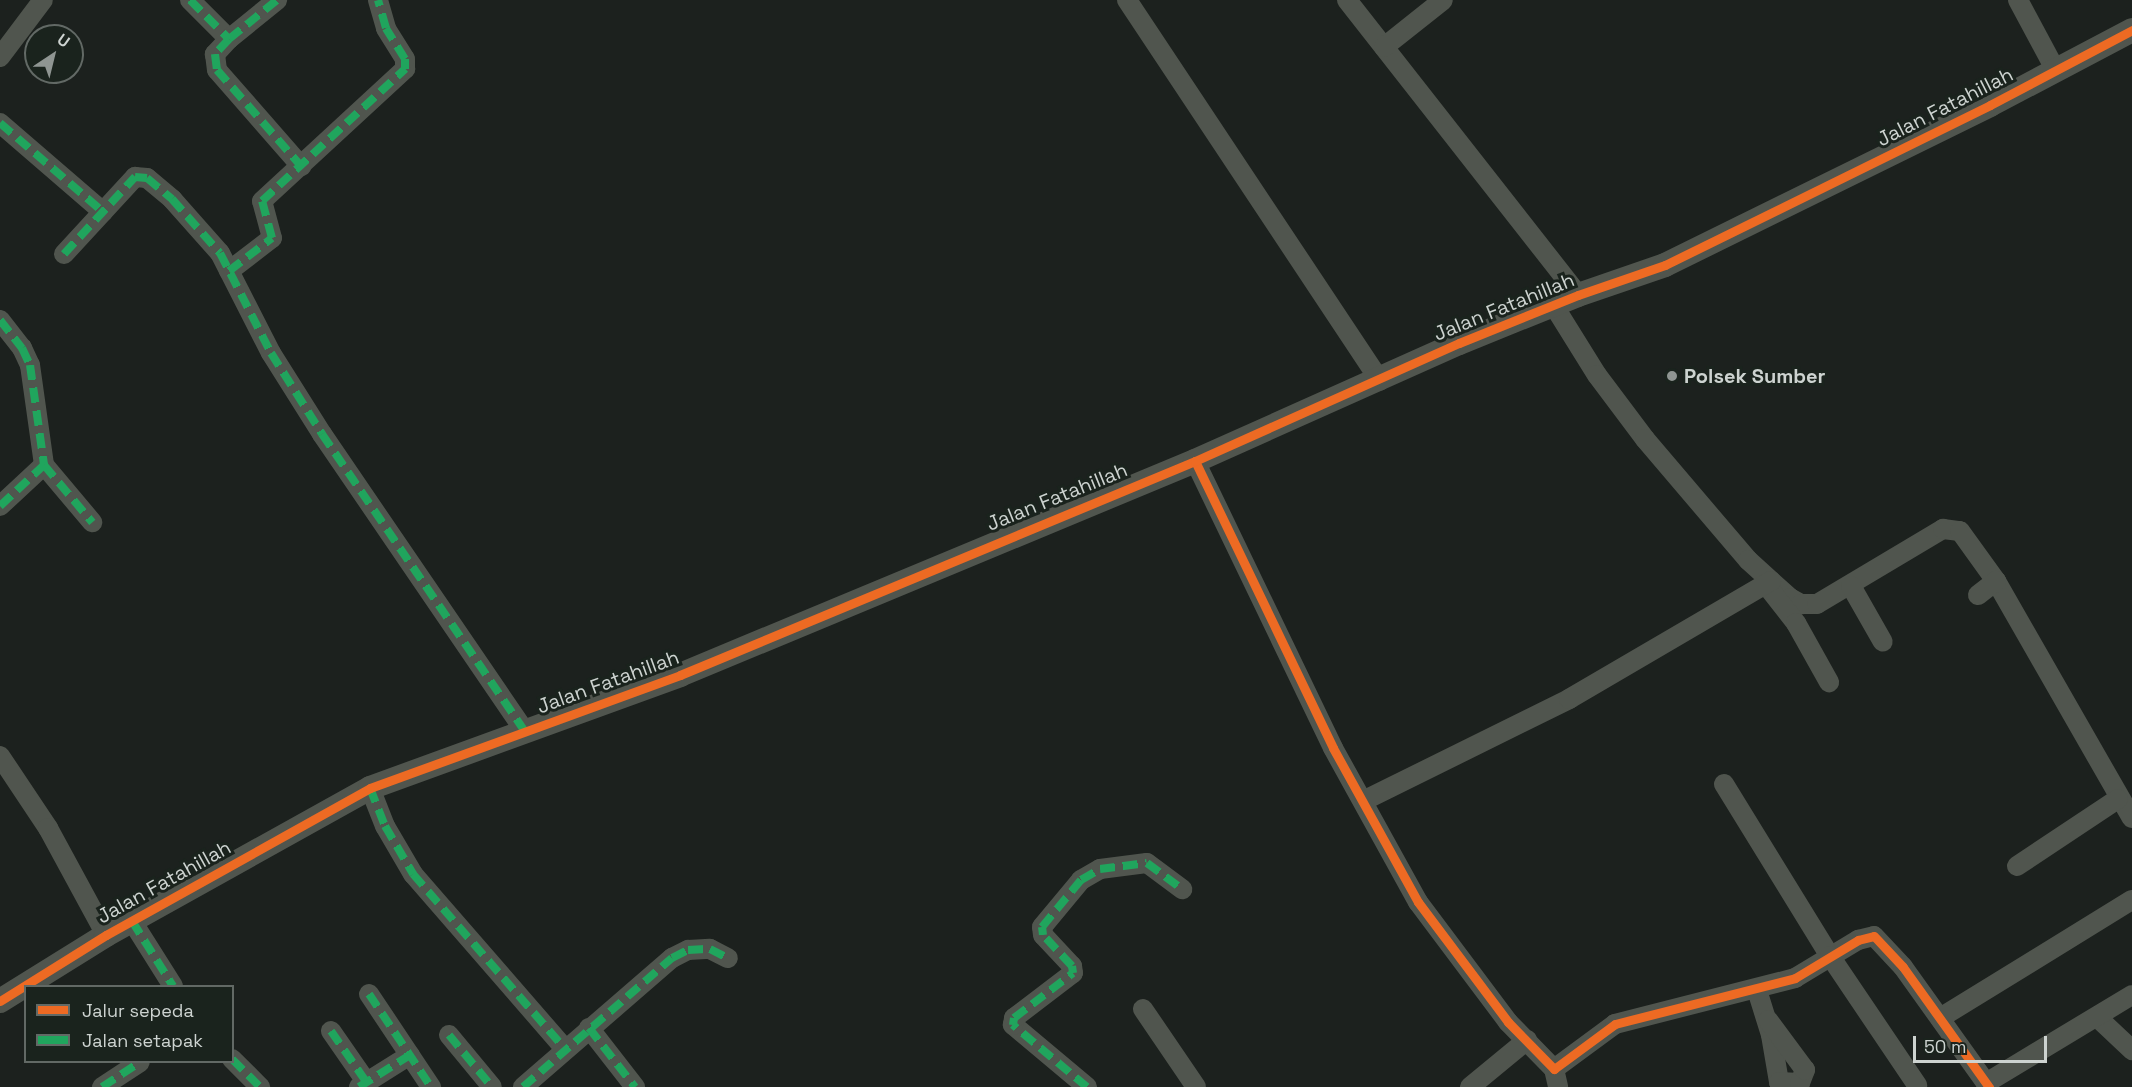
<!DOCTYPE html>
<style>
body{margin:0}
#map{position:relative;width:2132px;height:1087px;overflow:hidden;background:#1c211e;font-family:"Space Grotesk",sans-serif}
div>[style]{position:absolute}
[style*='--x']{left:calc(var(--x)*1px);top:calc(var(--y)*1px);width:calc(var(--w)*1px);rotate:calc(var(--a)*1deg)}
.minor>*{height:20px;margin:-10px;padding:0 10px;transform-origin:10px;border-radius:10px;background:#50554e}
.tertiary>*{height:24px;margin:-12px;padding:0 12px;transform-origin:12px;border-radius:12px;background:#50554e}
.quiet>*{height:8px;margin-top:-4px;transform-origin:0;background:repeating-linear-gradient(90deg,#20a55d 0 15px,transparent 0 23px)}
.cycleway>*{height:9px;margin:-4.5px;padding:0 4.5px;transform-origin:4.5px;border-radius:4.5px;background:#ed6a23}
.dots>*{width:16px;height:16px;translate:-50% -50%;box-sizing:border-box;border:3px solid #1a231d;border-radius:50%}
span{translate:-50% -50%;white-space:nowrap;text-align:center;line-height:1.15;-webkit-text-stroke:6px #1a231d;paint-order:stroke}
.street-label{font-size:20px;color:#cdd3d0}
.poi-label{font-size:20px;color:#cdd3d0;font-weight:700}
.left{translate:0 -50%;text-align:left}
.legend{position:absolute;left:24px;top:985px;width:210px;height:78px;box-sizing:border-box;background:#1a231d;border:2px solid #626965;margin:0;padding:8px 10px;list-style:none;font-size:18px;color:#cdd3d0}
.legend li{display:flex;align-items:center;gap:12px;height:30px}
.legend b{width:30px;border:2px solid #626965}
.north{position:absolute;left:24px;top:24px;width:60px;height:60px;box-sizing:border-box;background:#1a231d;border:2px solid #626965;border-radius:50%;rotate:35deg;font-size:16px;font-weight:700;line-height:24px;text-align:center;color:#cdd3d0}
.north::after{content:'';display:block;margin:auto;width:21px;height:27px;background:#8f9592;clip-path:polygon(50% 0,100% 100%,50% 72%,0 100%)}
.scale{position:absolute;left:1913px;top:1036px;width:134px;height:27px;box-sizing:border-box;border:3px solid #cdd3d0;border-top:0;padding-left:8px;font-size:18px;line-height:21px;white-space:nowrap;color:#cdd3d0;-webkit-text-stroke:4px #1a231d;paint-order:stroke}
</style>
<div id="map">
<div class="minor">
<div style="--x:190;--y:0;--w:55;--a:45"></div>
<div style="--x:229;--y:39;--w:62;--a:-39.1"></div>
<div style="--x:1127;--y:0;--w:457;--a:56.4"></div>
<div style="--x:1347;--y:0;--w:375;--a:51.9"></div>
<div style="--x:2018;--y:0;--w:81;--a:61.8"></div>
<div style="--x:229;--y:39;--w:21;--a:133"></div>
<div style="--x:215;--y:54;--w:16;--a:83"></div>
<div style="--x:217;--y:70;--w:128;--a:48.8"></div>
<div style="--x:1384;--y:47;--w:75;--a:-38.5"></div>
<div style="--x:0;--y:57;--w:71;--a:-53"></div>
<div style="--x:0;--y:123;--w:136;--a:40.8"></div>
<div style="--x:64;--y:254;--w:105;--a:-47.3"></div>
<div style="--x:135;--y:177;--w:12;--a:5"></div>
<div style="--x:147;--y:178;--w:33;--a:40"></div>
<div style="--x:172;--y:199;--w:72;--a:48.4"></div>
<div style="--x:220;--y:253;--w:112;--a:63"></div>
<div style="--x:271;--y:353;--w:96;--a:57.8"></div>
<div style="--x:322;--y:434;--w:361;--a:55.7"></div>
<div style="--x:229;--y:271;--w:54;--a:-37.5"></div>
<div style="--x:272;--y:238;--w:38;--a:-105"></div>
<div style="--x:262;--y:201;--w:195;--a:-42.7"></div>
<div style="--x:405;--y:69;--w:10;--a:-90"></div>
<div style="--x:405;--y:59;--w:36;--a:-122"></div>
<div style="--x:386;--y:28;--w:29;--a:-106"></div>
<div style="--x:1554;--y:306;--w:81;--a:58.1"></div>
<div style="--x:1597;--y:375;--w:80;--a:53.1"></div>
<div style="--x:1645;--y:439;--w:159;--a:49.6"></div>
<div style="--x:1748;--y:560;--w:57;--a:42.1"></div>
<div style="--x:1790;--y:598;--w:13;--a:29"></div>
<div style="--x:1801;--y:604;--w:16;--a:0"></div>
<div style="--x:1817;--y:604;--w:147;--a:-30.8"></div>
<div style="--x:1943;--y:529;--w:17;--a:7"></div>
<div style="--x:1960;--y:531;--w:62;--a:54.2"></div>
<div style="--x:1996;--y:581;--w:273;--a:60.2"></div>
<div style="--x:0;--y:320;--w:36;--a:52"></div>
<div style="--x:22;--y:348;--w:19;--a:65"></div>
<div style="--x:30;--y:365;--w:101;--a:82"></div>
<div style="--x:44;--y:465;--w:75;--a:49.9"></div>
<div style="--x:1195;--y:461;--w:318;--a:64.3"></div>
<div style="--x:1333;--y:748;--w:176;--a:61.1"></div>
<div style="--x:1418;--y:902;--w:150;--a:53.1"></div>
<div style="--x:1508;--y:1022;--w:66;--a:45.6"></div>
<div style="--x:1554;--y:1069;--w:76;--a:-36.4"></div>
<div style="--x:1615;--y:1024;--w:186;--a:-14.3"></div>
<div style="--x:1795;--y:978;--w:74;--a:-31.1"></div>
<div style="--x:1858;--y:940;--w:16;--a:-14"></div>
<div style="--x:1874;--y:936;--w:42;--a:46.9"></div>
<div style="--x:1903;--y:967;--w:148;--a:54.4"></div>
<div style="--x:0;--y:506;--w:60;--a:-43"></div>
<div style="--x:1851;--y:586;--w:64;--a:60.3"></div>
<div style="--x:1771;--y:591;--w:41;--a:52"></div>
<div style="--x:1796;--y:623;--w:68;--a:60.8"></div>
<div style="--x:1978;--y:595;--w:23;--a:-38"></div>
<div style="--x:0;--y:756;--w:87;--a:56.3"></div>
<div style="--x:48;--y:828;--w:122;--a:61.5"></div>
<div style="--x:1724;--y:784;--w:202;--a:58.4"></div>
<div style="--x:1830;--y:956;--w:156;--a:56"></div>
<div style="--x:370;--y:788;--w:41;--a:68.5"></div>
<div style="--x:385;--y:826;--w:56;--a:59.7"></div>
<div style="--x:413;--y:874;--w:232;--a:49"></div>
<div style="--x:1365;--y:800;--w:228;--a:-26.3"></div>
<div style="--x:1569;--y:699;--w:234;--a:-30.3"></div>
<div style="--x:2017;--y:866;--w:121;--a:-33.6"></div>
<div style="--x:132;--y:921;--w:77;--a:57.8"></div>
<div style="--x:1757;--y:990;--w:47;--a:72.7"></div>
<div style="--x:1771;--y:1035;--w:48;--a:80.3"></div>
<div style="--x:1779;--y:1082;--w:21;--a:3"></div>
<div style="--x:1800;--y:1083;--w:14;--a:-69"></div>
<div style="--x:1805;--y:1070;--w:62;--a:-126.5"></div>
<div style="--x:369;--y:994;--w:112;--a:56.3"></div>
<div style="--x:1143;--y:1009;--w:94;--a:55.8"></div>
<div style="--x:1940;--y:1018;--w:225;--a:-31.6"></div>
<div style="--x:2098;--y:1018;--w:47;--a:43.3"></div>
<div style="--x:589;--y:1028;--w:75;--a:52.1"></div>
<div style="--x:331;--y:1031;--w:63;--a:55.3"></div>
<div style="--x:449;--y:1035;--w:67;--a:50.4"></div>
<div style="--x:232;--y:1059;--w:40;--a:45"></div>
<div style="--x:1554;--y:1069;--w:18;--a:77"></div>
<div style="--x:1986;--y:1083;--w:170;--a:-31.1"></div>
<div style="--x:102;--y:1087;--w:45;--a:-33.3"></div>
<div style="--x:359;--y:1087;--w:60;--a:-32.1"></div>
<div style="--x:523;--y:1087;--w:197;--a:-40.9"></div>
<div style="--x:672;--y:958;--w:18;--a:-27"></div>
<div style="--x:688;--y:950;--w:22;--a:-3"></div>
<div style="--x:710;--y:949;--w:20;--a:27"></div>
<div style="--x:1087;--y:1087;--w:97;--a:-140"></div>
<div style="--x:1013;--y:1025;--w:7;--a:-82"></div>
<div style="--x:1014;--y:1018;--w:74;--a:-37.3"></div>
<div style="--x:1073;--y:973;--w:7;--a:-98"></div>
<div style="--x:1072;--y:966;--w:42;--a:-133.1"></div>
<div style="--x:1043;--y:935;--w:8;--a:-97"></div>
<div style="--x:1042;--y:927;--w:61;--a:-50.3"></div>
<div style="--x:1081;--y:880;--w:22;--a:-30"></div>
<div style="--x:1100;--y:869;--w:47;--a:-7.3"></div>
<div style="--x:1147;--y:863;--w:44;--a:36.6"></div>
<div style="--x:1470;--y:1087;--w:74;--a:-39.5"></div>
</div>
<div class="tertiary">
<div style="--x:0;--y:1001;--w:125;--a:-31.9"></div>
<div style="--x:106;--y:935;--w:302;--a:-29.1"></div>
<div style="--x:370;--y:788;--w:330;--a:-20"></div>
<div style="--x:680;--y:675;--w:558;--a:-22.56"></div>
<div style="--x:1195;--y:461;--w:289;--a:-24.1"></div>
<div style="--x:1459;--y:343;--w:128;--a:-22"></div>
<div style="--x:1578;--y:295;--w:92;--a:-19"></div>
<div style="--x:1665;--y:265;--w:362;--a:-26.2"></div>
<div style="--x:1990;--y:105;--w:161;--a:-27.8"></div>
</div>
<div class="quiet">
<div style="--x:190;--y:0;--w:55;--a:45"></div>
<div style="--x:229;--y:39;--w:62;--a:-39.1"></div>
<div style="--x:229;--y:39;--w:21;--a:133"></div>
<div style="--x:215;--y:54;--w:16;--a:83"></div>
<div style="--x:217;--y:70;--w:128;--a:48.8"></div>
<div style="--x:0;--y:123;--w:136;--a:40.8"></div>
<div style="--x:64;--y:254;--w:105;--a:-47.3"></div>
<div style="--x:135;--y:177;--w:12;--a:5"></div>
<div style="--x:147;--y:178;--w:33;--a:40"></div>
<div style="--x:172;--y:199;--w:72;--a:48.4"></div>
<div style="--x:220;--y:253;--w:112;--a:63"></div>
<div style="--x:271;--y:353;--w:96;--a:57.8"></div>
<div style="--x:322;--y:434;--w:361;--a:55.7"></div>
<div style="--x:229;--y:271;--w:54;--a:-37.5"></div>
<div style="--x:272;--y:238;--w:38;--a:-105"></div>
<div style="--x:262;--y:201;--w:195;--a:-42.7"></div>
<div style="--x:405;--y:69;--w:10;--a:-90"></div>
<div style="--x:405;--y:59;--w:36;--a:-122"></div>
<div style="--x:386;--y:28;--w:29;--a:-106"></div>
<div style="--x:0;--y:320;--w:36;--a:52"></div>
<div style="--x:22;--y:348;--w:19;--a:65"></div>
<div style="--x:30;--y:365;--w:101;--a:82"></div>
<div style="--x:44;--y:465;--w:75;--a:49.9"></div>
<div style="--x:0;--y:506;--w:60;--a:-43"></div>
<div style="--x:370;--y:788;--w:41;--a:68.5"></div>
<div style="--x:385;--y:826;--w:56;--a:59.7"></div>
<div style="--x:413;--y:874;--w:232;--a:49"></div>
<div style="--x:132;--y:921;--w:77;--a:57.8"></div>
<div style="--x:369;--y:994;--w:112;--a:56.3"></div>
<div style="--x:589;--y:1028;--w:75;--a:52.1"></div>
<div style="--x:331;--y:1031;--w:63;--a:55.3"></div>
<div style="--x:449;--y:1035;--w:67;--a:50.4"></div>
<div style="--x:232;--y:1059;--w:40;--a:45"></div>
<div style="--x:102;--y:1087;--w:45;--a:-33.3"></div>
<div style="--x:359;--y:1087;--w:60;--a:-32.1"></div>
<div style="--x:523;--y:1087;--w:197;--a:-40.9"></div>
<div style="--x:672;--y:958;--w:18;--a:-27"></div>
<div style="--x:688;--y:950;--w:22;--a:-3"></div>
<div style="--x:710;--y:949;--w:20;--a:27"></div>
<div style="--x:1087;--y:1087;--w:97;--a:-140"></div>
<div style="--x:1013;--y:1025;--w:7;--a:-82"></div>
<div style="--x:1014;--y:1018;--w:74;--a:-37.3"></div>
<div style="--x:1073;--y:973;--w:7;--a:-98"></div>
<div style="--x:1072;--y:966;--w:42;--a:-133.1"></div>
<div style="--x:1043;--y:935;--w:8;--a:-97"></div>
<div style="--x:1042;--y:927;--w:61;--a:-50.3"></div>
<div style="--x:1081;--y:880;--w:22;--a:-30"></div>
<div style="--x:1100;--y:869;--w:47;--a:-7.3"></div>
<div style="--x:1147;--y:863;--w:44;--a:36.6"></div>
</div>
<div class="cycleway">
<div style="--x:1195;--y:461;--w:318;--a:64.3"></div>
<div style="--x:1333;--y:748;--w:176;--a:61.1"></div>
<div style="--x:1418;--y:902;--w:150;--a:53.1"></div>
<div style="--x:1508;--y:1022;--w:66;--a:45.6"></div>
<div style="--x:1554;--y:1069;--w:76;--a:-36.4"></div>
<div style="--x:1615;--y:1024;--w:186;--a:-14.3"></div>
<div style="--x:1795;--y:978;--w:74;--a:-31.1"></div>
<div style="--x:1858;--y:940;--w:16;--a:-14"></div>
<div style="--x:1874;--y:936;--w:42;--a:46.9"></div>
<div style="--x:1903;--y:967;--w:148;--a:54.4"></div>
<div style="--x:0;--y:1001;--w:125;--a:-31.9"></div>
<div style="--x:106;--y:935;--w:302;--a:-29.1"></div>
<div style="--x:370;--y:788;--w:330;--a:-20"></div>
<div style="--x:680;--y:675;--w:558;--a:-22.56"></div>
<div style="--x:1195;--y:461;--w:289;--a:-24.1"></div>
<div style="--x:1459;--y:343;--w:128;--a:-22"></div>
<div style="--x:1578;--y:295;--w:92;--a:-19"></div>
<div style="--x:1665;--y:265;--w:362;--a:-26.2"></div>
<div style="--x:1990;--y:105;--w:161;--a:-27.8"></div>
</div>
<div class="dots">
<div style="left:1672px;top:376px;background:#8f9592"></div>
</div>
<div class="street-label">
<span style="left:1945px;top:107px;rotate:-27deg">Jalan Fatahillah</span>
<span style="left:1504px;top:307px;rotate:-22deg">Jalan Fatahillah</span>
<span style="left:1057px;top:497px;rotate:-22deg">Jalan Fatahillah</span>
<span style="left:608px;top:682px;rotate:-20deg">Jalan Fatahillah</span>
<span style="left:164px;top:882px;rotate:-29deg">Jalan Fatahillah</span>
</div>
<div class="poi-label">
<span class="left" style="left:1684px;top:376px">Polsek Sumber</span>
</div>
<ul class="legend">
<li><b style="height:8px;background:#ed6a23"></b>Jalur sepeda</li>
<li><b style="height:8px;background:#20a55d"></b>Jalan setapak</li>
</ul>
<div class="north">U</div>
<div class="scale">50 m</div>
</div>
